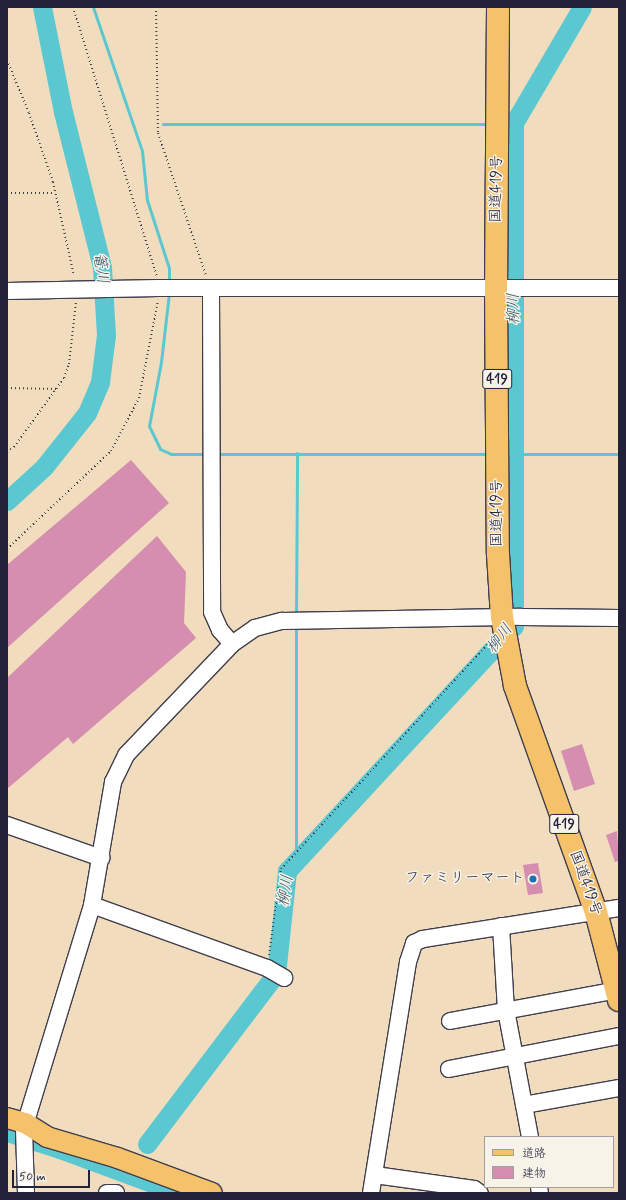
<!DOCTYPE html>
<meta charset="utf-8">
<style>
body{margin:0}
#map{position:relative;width:626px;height:1200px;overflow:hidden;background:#f1ddbd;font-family:Mynerve,"Klee One",sans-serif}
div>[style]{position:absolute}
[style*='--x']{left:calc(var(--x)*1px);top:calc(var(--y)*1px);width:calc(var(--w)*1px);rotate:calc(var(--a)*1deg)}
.stream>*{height:3px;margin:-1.5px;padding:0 1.5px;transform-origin:1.5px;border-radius:1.5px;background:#5bc8d1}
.river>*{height:19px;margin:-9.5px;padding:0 9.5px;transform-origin:9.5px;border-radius:9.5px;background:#5bc8d1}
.building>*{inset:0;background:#d58db0}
.path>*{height:2px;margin-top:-1px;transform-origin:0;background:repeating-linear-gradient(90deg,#413e4e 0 1px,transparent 0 4px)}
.roads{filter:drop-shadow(1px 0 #413e4e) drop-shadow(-1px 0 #413e4e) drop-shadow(0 1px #413e4e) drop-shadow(0 -1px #413e4e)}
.minor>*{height:16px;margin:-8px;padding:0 8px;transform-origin:8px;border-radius:8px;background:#fff}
.major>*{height:20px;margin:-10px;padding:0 10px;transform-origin:10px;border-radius:10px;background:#f5c16b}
.highway>*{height:22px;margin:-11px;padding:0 11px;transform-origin:11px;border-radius:11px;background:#f5c16b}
.dots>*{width:11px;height:11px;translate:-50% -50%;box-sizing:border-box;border:2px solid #f7f3e8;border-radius:50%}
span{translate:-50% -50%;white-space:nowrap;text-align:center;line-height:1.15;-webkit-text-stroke:3px #f7f3e8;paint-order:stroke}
.shield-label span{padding:1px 3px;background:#f7f3e8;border:1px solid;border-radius:3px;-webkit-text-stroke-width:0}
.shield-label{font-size:14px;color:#22223b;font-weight:700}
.street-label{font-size:15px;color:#22223b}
.poi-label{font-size:15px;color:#22223b}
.right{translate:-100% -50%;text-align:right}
.water-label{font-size:16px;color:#335468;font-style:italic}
.frame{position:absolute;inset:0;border:8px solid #22223b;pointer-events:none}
.legend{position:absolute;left:484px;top:1136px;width:130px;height:52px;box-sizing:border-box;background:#f7f3e8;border:1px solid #a29fa3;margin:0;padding:5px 7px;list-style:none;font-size:12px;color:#22223b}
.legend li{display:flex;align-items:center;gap:8px;height:20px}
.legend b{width:20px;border:1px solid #a29fa3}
.scale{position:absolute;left:12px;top:1170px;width:78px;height:18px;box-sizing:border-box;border:2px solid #22223b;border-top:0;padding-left:5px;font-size:12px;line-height:14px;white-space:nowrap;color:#22223b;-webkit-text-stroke:3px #f7f3e8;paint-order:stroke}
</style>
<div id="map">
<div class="stream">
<div style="--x:93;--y:7;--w:152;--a:71.2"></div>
<div style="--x:142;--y:151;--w:49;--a:84.2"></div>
<div style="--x:147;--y:200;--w:71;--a:72.1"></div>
<div style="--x:169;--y:268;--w:15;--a:90"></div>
<div style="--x:163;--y:124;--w:326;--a:0"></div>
<div style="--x:169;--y:293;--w:69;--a:96.6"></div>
<div style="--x:161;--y:362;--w:65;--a:100.6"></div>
<div style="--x:149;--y:426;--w:25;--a:64"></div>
<div style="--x:160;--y:449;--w:12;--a:24"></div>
<div style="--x:171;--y:454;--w:36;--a:0"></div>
<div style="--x:216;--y:454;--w:271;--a:0"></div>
<div style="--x:521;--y:454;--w:98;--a:0"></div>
<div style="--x:296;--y:615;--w:162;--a:-89.6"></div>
<div style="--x:296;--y:862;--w:237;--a:-90"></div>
</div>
<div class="river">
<div style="--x:7;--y:501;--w:50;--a:-42.6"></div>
<div style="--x:44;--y:467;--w:69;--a:-51.5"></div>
<div style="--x:87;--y:413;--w:34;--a:-67"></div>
<div style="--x:100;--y:382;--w:47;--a:-82.7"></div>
<div style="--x:106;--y:335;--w:68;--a:-93.4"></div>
<div style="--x:102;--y:267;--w:160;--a:-104.1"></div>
<div style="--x:63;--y:112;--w:107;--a:-101.3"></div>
<div style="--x:7;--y:1132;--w:56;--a:17.8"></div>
<div style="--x:60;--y:1149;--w:127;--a:20.3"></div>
<div style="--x:147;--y:1144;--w:207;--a:-52.9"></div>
<div style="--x:272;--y:979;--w:15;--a:-70"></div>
<div style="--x:277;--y:965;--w:95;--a:-83.9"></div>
<div style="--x:287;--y:871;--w:334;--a:-47.2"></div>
<div style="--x:514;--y:626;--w:503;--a:-90"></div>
<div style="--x:514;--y:123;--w:134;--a:-59.6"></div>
</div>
<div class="building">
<div style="clip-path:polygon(131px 460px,169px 503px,7px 648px,7px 565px)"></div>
<div style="clip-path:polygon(157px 536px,186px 572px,184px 623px,196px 638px,73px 744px,68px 737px,7px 789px,7px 678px)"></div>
<div style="clip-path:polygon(582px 744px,595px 784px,574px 791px,561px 751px)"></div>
<div style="clip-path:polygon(617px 831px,619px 861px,615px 862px,606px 835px)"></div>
<div style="clip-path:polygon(538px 863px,543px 893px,528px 895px,523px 865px)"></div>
</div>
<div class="path">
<div style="--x:73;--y:7;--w:282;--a:72.7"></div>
<div style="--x:156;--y:7;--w:126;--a:89.1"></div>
<div style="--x:158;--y:133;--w:151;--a:71.4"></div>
<div style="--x:7;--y:60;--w:57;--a:67.5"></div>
<div style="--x:29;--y:113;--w:73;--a:70.8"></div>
<div style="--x:53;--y:182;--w:96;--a:77.4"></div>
<div style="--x:7;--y:193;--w:47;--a:0"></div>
<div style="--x:7;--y:388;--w:50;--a:1.1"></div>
<div style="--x:7;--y:452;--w:9;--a:-36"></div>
<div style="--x:14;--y:447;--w:85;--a:-54.1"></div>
<div style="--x:64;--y:378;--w:15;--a:-70"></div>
<div style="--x:69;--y:364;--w:62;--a:-83.6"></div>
<div style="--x:7;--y:549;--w:143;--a:-43.3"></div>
<div style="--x:111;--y:451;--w:60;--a:-62.2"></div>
<div style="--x:139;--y:398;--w:100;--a:-79"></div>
<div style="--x:269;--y:955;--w:87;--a:-82.1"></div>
<div style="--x:281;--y:869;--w:309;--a:-47.4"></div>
</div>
<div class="roads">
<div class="minor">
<div style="--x:211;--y:289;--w:323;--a:89.8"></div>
<div style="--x:212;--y:612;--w:20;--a:66"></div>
<div style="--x:220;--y:630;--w:18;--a:49"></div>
<div style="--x:7;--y:291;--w:151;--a:-1.1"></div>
<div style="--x:158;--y:288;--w:461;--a:0"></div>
<div style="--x:7;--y:825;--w:100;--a:19.3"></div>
<div style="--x:92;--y:905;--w:186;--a:19.8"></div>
<div style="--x:267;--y:968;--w:20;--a:30"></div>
<div style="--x:501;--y:926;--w:84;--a:86.6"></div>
<div style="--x:506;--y:1010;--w:129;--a:79.3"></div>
<div style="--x:450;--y:1021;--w:170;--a:-10.5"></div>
<div style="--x:449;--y:1069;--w:173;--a:-11"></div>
<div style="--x:524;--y:1105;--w:97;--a:-10.1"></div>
<div style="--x:375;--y:1175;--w:100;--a:8"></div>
<div style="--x:474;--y:1189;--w:7;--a:34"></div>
<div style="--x:539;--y:1187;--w:6;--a:81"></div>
<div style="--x:26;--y:1193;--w:65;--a:-91.8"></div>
<div style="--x:24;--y:1128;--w:233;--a:-73"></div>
<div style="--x:92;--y:905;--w:125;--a:-80.3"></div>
<div style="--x:113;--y:782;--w:30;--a:-64"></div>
<div style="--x:126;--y:755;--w:153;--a:-46.3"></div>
<div style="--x:232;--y:644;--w:28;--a:-35"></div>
<div style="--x:255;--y:628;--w:28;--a:-15"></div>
<div style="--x:282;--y:621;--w:239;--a:-1"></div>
<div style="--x:521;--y:617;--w:98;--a:0.6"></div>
<div style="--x:107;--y:1193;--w:9;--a:0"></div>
<div style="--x:371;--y:1193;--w:234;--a:-80.9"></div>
<div style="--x:408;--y:962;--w:20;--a:-72"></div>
<div style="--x:414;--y:943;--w:10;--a:-24"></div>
<div style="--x:423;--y:939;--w:198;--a:-9"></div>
</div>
<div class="major">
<div style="--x:7;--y:1118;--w:19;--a:16"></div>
<div style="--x:25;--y:1123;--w:26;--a:32"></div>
<div style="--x:47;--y:1137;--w:74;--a:16.5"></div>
<div style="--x:118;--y:1158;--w:100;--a:20.4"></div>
</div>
<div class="highway">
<div style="--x:498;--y:7;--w:282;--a:90.4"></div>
<div style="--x:496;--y:289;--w:265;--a:89.6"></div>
<div style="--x:498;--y:554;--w:63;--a:86.4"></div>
<div style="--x:502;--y:617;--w:70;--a:79.3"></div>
<div style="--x:515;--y:686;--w:240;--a:70.3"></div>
<div style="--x:596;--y:912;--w:91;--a:75.4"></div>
</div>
</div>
<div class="dots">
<div style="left:533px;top:879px;background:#1f6fb2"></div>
</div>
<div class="shield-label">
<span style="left:497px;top:379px">419</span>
<span style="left:564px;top:824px">419</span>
</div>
<div class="street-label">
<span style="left:497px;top:189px;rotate:-89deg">国道419号</span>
<span style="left:498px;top:513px;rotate:-90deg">国道419号</span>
<span style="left:585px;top:883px;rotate:70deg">国道419号</span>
</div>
<div class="poi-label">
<span class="right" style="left:525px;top:879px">ファミリーマート</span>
</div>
<div class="water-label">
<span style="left:100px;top:268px;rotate:82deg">篭川</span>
<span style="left:514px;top:309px;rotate:-90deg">柳川</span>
<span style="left:500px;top:639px;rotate:-52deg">柳川</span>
<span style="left:286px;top:891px;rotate:-81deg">柳川</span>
</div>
<div class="frame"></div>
<ul class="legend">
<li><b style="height:5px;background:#f5c16b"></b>道路</li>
<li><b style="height:11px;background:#d58db0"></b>建物</li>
</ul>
<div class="scale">50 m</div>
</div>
